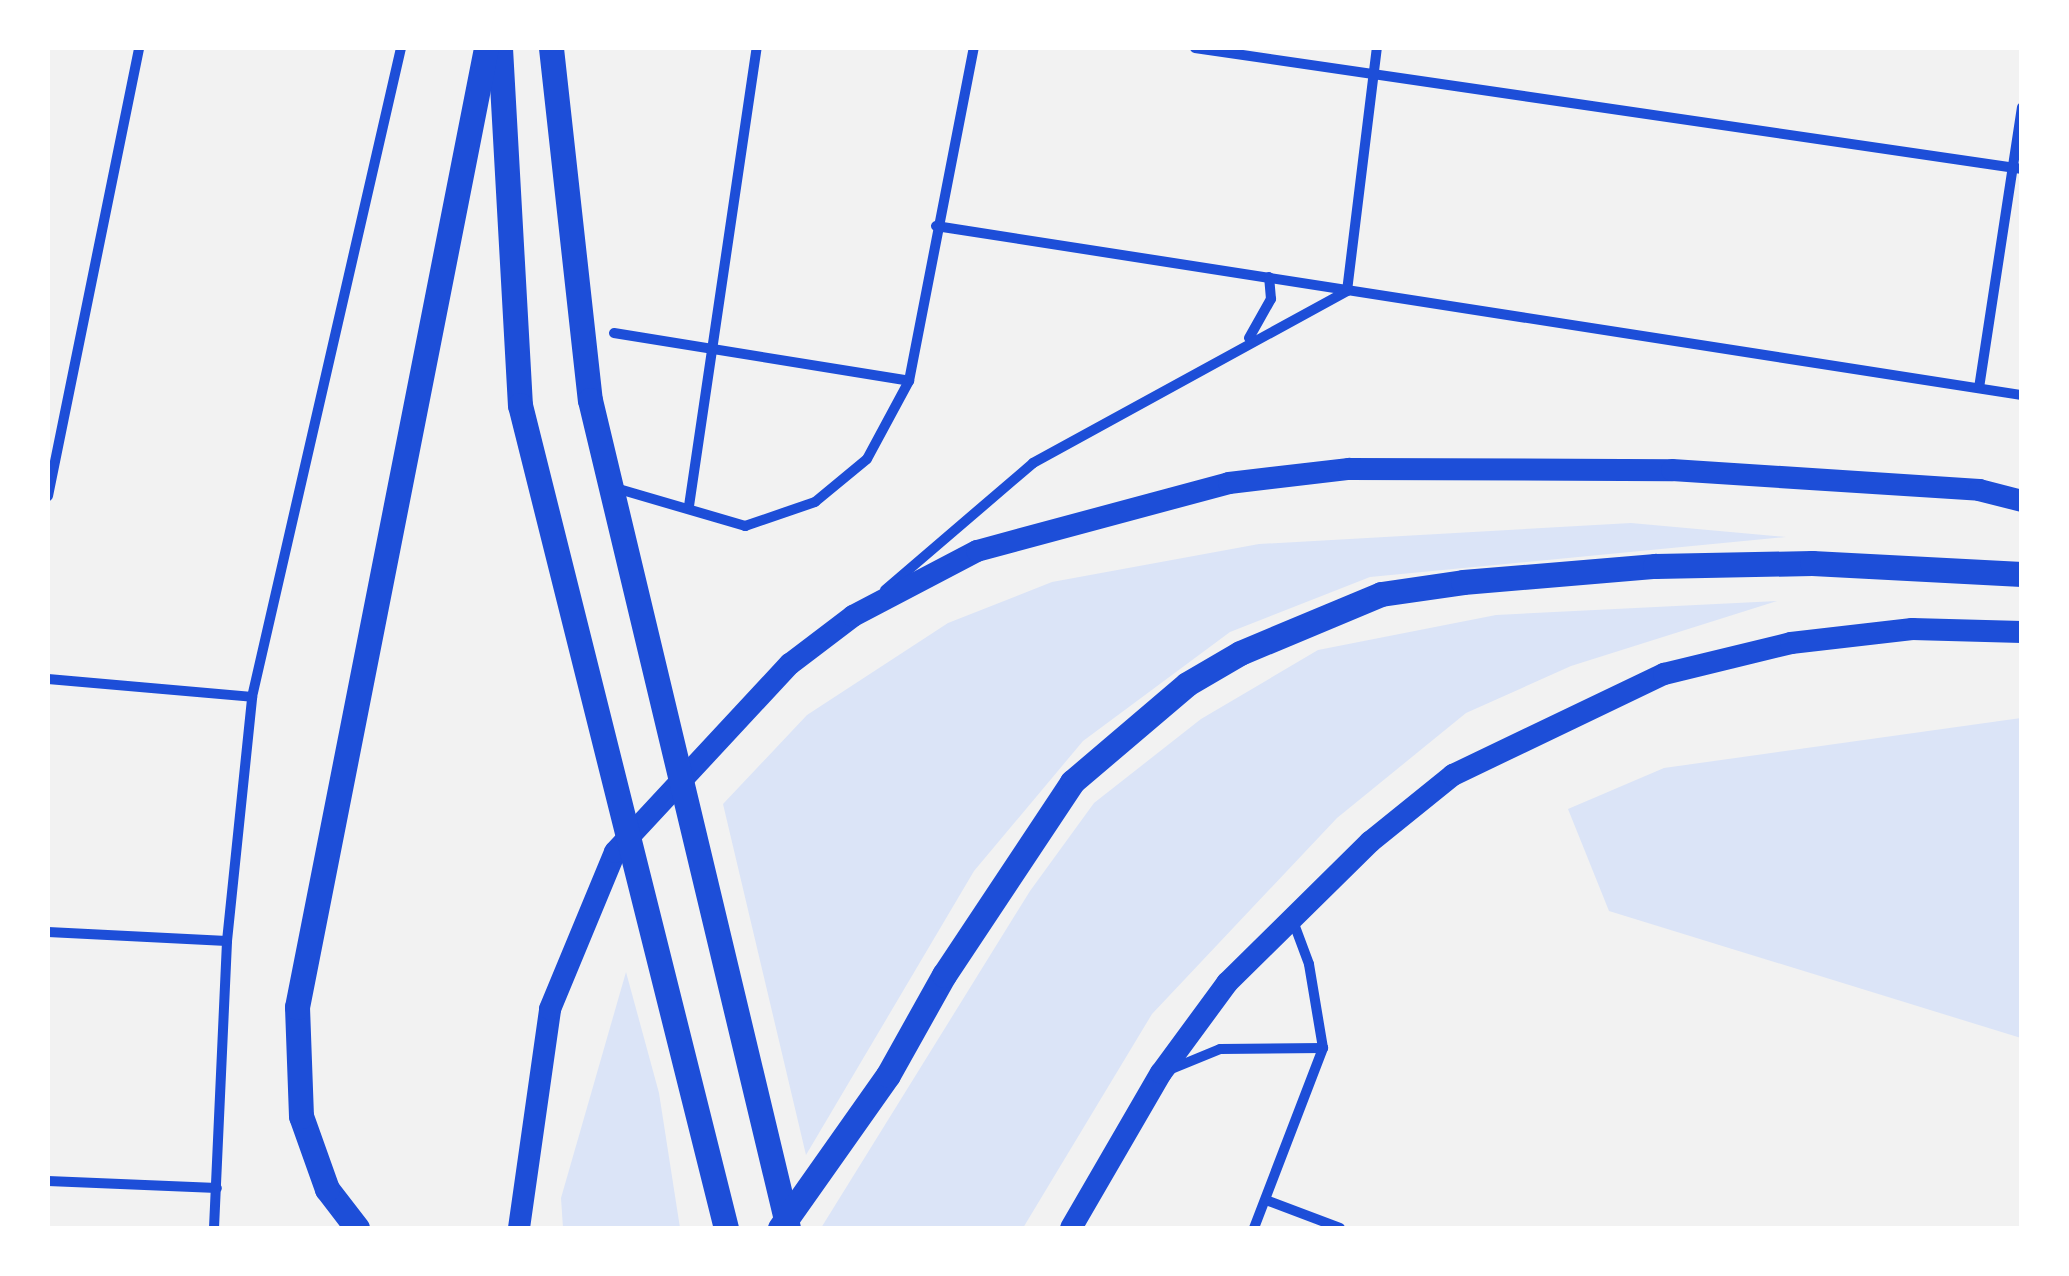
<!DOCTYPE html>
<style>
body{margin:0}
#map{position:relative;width:2069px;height:1276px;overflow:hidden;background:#f2f2f2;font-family:Commissioner,sans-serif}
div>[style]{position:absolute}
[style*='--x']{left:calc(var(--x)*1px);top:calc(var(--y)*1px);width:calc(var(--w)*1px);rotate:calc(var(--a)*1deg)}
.green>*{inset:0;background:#dbe4f7}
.minor>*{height:10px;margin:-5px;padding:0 5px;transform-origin:5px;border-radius:5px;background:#1d4ed8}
.primary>*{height:22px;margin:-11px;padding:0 11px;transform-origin:11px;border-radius:11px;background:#1d4ed8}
.trunk>*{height:25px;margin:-12.5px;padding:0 12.5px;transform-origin:12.5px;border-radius:12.5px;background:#1d4ed8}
span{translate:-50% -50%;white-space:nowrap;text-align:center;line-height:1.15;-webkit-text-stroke:9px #fff;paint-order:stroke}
.frame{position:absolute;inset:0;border:50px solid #fff;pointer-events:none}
</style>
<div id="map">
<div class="green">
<div style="clip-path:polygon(1631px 523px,1786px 537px,1370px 577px,1230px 632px,1083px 741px,974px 871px,806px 1155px,723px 804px,807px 715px,948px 623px,1052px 582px,1259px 544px)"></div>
<div style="clip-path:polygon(1777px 601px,1571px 666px,1466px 713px,1337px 818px,1152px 1014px,1023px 1228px,821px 1228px,1030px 891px,1094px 803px,1201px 719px,1318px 650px,1496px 615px)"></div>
<div style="clip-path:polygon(2021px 718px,2021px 1038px,1609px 911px,1568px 809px,1664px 768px)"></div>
<div style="clip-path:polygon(626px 972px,659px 1093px,680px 1228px,563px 1228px,561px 1198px)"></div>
</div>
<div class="minor">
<div style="--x:1195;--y:48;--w:836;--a:8.32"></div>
<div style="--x:936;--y:226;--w:1099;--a:8.85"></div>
<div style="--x:614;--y:333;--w:299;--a:9.2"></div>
<div style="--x:1249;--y:338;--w:45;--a:-60.6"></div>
<div style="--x:1271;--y:299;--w:22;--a:-95"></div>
<div style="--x:1979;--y:388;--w:284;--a:-81.3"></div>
<div style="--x:612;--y:487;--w:139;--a:16.3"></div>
<div style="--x:745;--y:526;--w:74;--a:-18.9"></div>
<div style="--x:815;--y:502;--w:67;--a:-39.6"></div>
<div style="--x:867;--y:459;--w:89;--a:-61.7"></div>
<div style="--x:909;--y:381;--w:339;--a:-79"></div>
<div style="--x:48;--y:496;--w:457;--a:-78.5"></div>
<div style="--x:689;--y:506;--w:463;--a:-81.6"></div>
<div style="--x:885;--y:590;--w:195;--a:-40.6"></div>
<div style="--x:1033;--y:463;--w:358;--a:-28.7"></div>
<div style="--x:1347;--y:291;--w:245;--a:-83"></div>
<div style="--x:48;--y:679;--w:205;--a:5"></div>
<div style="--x:48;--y:932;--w:179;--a:2.9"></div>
<div style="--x:1169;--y:1070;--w:55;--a:-22.4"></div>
<div style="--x:1220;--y:1049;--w:103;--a:-0.6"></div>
<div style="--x:48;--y:1181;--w:169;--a:2.4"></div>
<div style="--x:1266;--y:1200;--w:79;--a:20.7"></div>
<div style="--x:214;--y:1228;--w:287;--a:-87.4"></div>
<div style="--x:227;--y:941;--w:245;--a:-84.1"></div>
<div style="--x:252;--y:697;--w:666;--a:-77.07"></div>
<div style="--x:1254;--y:1228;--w:193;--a:-69"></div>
<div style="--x:1323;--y:1048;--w:85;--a:-99.5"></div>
<div style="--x:1309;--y:964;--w:46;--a:-110.4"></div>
</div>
<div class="primary">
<div style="--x:519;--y:1228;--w:221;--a:-81.9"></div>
<div style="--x:550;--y:1009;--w:170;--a:-67.5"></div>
<div style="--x:615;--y:852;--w:257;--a:-47.1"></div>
<div style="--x:790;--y:664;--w:79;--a:-37.3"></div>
<div style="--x:853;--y:616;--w:140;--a:-27.7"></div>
<div style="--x:977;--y:551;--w:261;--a:-15.1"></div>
<div style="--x:1229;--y:483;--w:121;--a:-6.7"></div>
<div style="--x:1349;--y:469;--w:323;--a:0.2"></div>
<div style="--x:1672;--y:470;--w:308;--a:3.7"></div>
<div style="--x:1979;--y:490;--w:44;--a:14.3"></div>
<div style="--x:1071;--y:1228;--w:179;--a:-59.9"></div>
<div style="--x:1161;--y:1073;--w:112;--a:-53.7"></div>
<div style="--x:1227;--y:983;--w:201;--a:-44.6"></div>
<div style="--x:1370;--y:842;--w:107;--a:-38.9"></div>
<div style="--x:1453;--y:775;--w:234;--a:-25.6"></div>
<div style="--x:1664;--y:674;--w:131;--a:-13.7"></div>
<div style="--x:1791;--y:643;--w:122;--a:-6.6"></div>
<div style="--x:1912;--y:629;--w:110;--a:1.6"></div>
</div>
<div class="trunk">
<div style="--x:500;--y:48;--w:358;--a:86.8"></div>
<div style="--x:520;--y:405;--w:848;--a:75.95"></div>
<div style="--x:551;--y:48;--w:354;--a:83.7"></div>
<div style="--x:590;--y:400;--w:851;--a:76.55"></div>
<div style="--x:357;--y:1228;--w:49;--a:-127.6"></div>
<div style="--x:327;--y:1189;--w:77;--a:-109.6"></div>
<div style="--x:301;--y:1116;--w:109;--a:-92.1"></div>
<div style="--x:297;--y:1007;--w:977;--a:-78.85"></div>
<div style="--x:780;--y:1228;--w:187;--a:-54.8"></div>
<div style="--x:888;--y:1075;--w:115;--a:-60.8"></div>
<div style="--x:944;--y:975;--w:232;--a:-56.4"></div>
<div style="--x:1072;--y:782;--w:151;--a:-40.4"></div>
<div style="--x:1187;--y:684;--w:61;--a:-30.3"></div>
<div style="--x:1240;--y:653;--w:153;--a:-22.7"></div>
<div style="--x:1381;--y:594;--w:83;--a:-8.3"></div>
<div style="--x:1463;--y:582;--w:193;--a:-4.8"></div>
<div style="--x:1655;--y:566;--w:157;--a:-1.1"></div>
<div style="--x:1812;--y:563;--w:210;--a:3"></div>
</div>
<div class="frame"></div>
</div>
